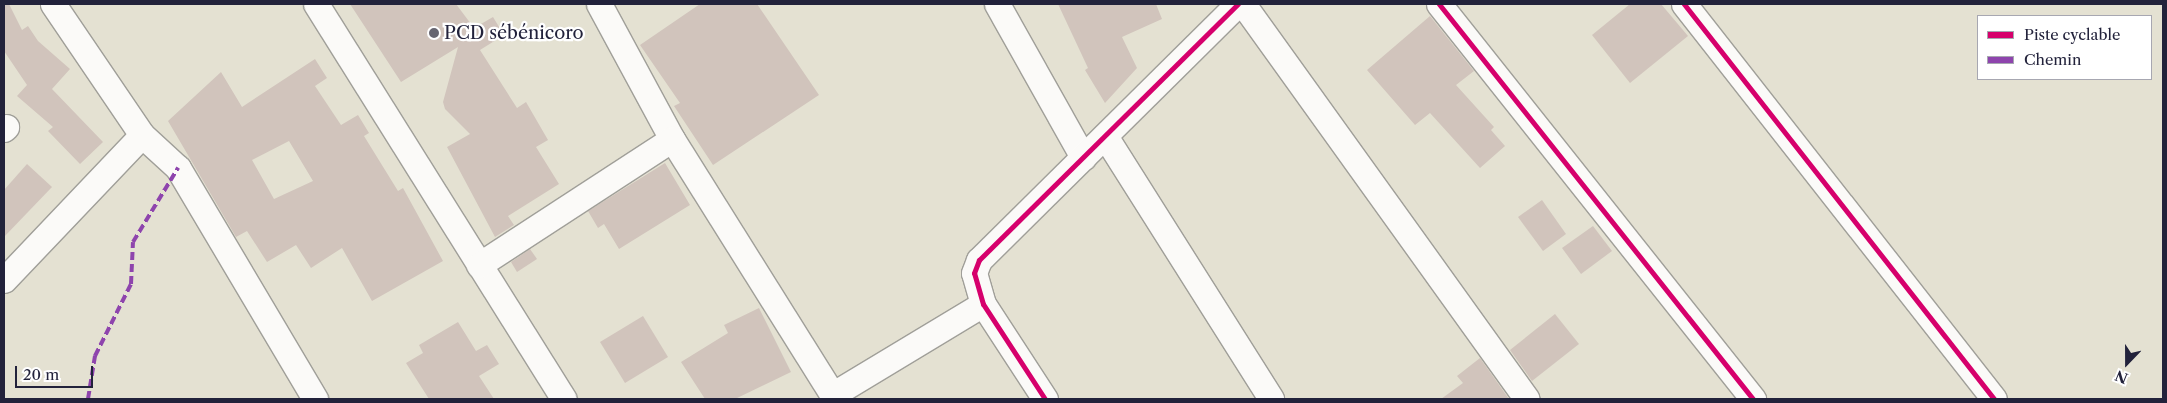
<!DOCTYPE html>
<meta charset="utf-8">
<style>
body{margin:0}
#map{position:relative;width:2167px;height:403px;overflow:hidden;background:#e4e1d2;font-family:"Libre Caslon Text",serif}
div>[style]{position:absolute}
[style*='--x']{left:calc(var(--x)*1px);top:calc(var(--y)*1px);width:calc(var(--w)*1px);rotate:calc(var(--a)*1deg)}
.building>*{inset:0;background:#d1c4bc}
.roads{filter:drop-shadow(1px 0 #a09f99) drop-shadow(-1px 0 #a09f99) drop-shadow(0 1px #a09f99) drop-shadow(0 -1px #a09f99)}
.minor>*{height:25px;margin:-12.5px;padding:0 12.5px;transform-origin:12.5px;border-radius:12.5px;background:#fbfaf8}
.quiet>*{height:4px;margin-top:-2px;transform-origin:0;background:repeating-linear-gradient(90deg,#8e44ad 0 8px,transparent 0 12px)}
.cycleway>*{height:5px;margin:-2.5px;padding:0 2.5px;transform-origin:2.5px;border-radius:2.5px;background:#d6006c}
.dots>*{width:14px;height:14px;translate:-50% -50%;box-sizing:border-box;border:2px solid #fff;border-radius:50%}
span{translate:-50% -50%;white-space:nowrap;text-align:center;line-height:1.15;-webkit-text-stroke:4.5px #fff;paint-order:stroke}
.poi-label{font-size:18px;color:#22223b}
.left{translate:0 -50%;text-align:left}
.frame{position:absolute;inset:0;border:5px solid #22223b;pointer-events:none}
.legend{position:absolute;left:1977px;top:15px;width:175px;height:65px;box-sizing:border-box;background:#fff;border:1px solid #a7a7b1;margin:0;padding:6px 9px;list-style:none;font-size:15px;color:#22223b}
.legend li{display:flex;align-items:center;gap:10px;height:25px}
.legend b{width:25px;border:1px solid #a7a7b1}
.north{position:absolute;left:2102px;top:338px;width:50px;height:50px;-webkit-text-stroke:4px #fff;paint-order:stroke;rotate:202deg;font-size:14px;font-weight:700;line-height:20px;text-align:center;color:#22223b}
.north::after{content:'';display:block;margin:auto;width:18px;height:22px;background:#22223b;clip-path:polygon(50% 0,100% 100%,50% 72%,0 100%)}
.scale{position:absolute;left:15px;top:366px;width:78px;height:22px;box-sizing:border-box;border:2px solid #22223b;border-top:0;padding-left:6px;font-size:15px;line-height:18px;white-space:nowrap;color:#22223b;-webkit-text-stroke:4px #fff;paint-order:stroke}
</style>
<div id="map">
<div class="building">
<div style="clip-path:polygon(4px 4px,9px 4px,22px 30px,28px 26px,38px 41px,70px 69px,52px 89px,103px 142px,80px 164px,48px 131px,53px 127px,17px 96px,27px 85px,4px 51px)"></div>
<div style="clip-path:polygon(350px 4px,456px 4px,474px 28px,493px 17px,504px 35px,480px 50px,517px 108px,526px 102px,548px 140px,536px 147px,559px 184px,508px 216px,514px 225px,495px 237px,447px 147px,470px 134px,445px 109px,443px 102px,458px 47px,401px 82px)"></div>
<div style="clip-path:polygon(700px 4px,757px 4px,819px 95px,713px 165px,674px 106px,680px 103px,640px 45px)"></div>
<div style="clip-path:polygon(1058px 4px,1156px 4px,1162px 19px,1122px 37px,1137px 68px,1105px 103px,1085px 70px,1088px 68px)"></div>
<div style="clip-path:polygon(1630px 4px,1661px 4px,1688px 36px,1630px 83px,1592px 35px)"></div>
<div style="clip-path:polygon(1430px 16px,1474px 71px,1456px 85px,1494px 127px,1491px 130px,1505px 146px,1480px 168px,1430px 113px,1415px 125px,1367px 70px)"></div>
<div style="clip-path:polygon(evenodd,315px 59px,327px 78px,315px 86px,341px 125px,358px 115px,369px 133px,364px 136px,398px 191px,403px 188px,443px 261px,372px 301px,342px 248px,311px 268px,296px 245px,267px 262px,247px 231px,236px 237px,168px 121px,221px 72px,242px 107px,315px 59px,289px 141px,313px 181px,274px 199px,252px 160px,289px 141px)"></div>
<div style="clip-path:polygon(665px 163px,690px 205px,619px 249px,604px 224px,598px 228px,588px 211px)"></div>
<div style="clip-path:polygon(27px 164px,52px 187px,4px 237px,4px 190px)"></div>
<div style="clip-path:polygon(1542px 200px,1566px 234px,1543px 251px,1518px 217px)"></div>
<div style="clip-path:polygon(1593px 226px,1612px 251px,1581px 274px,1562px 248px)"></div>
<div style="clip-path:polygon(530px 249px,537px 259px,517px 272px,511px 262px)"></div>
<div style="clip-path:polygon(759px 308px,791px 372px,735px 399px,705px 399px,681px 362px,728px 333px,724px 325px)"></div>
<div style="clip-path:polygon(1555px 314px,1579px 344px,1532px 381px,1510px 350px)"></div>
<div style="clip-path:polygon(643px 316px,668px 357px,625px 383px,600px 342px)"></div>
<div style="clip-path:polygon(458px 322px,476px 351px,487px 345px,499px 364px,479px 376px,494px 399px,429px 399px,406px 363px,423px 353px,419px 345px)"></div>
<div style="clip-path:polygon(1480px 358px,1509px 399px,1441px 399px,1463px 383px,1457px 376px)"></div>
</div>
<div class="roads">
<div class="minor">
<div style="--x:53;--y:4;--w:158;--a:55.8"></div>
<div style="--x:142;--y:135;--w:49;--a:42.5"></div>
<div style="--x:178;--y:168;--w:269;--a:59.3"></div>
<div style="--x:316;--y:4;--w:466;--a:57.9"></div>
<div style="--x:599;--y:4;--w:153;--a:61.6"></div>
<div style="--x:672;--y:139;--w:307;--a:57.9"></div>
<div style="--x:997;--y:4;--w:176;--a:60.7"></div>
<div style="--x:1243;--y:4;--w:486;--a:54.3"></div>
<div style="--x:1439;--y:4;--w:505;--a:51.52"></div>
<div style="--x:1684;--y:4;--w:502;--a:51.87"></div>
<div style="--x:4;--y:129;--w:3;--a:-45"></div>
<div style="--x:1105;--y:136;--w:311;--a:57.7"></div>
<div style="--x:479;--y:265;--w:230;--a:-33.1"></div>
<div style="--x:4;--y:280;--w:200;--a:-46.4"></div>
<div style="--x:832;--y:395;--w:176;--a:-31.1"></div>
<div style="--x:1045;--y:399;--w:113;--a:-123.1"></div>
<div style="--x:983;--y:304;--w:32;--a:-106"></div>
<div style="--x:974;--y:273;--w:14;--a:-69"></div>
<div style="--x:979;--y:260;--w:364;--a:-44.7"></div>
</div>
</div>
<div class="quiet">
<div style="--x:88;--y:399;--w:44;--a:-80.8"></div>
<div style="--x:95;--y:356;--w:80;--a:-63.4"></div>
<div style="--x:131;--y:284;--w:42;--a:-87.3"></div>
<div style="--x:133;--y:242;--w:87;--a:-58.7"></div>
</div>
<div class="cycleway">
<div style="--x:1439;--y:4;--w:505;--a:51.52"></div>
<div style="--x:1684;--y:4;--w:502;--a:51.87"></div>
<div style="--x:1045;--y:399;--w:113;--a:-123.1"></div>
<div style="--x:983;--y:304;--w:32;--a:-106"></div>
<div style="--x:974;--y:273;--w:14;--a:-69"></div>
<div style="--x:979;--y:260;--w:364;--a:-44.7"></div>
</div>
<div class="dots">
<div style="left:434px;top:33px;background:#666570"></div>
</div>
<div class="poi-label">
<span class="left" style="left:444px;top:33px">PCD sébénicoro</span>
</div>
<div class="frame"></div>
<ul class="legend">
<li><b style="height:6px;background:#d6006c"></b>Piste cyclable</li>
<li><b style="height:6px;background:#8e44ad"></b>Chemin</li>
</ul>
<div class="north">N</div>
<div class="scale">20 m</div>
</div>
